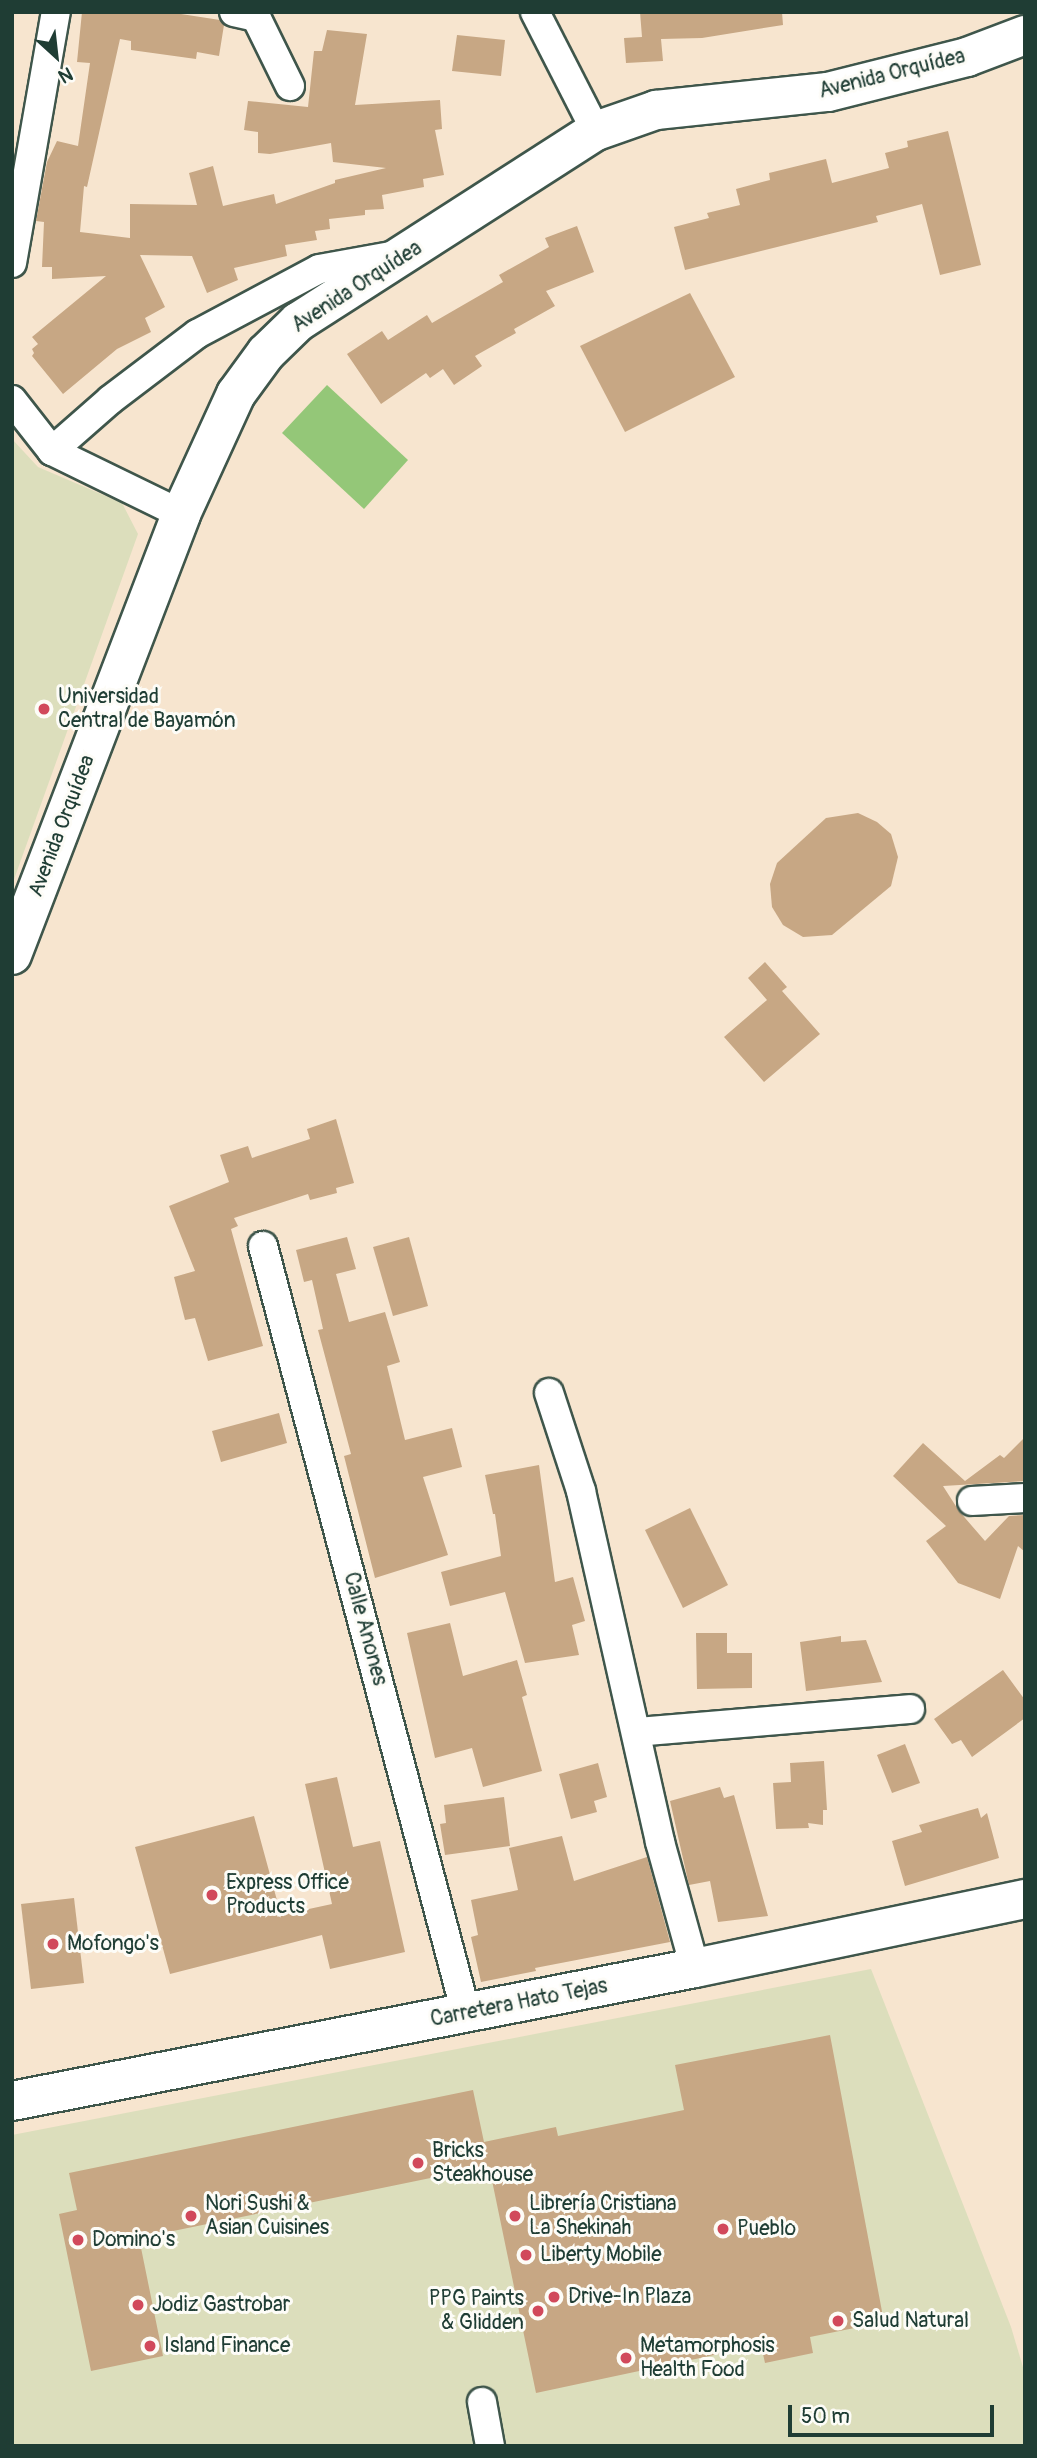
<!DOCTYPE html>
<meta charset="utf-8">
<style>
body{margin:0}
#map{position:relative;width:1037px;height:2458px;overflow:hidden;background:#f7e5cf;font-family:Pangolin,sans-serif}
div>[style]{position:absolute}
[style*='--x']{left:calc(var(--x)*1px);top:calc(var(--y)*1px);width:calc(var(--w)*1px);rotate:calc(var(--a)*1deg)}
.built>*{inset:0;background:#dcdebc}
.green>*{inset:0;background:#94c778}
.building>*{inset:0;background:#c7a784}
.roads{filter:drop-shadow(2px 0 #3f564b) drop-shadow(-2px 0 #3f564b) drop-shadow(0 2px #3f564b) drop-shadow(0 -2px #3f564b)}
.street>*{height:28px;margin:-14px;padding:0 14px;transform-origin:14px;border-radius:14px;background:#fff}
.secondary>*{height:38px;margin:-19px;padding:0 19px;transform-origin:19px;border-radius:19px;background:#fff}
.dots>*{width:19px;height:19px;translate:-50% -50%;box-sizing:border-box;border:4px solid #fdfcf7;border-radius:50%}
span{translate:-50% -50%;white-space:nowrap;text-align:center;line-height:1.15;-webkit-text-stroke:6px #fdfcf7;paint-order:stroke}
.street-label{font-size:21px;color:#1f3d34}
.poi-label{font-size:21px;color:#1f3d34}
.left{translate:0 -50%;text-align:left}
.right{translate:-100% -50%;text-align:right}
.frame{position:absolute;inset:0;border:14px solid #1f3d34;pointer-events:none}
.north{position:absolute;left:21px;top:21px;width:70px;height:70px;-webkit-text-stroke:5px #fdfcf7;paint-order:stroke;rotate:153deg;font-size:19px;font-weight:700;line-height:28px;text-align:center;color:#1f3d34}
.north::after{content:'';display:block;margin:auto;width:24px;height:32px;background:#1f3d34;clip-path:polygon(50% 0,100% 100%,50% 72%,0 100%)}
.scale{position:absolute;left:788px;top:2405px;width:206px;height:32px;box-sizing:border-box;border:4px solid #1f3d34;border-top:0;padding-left:9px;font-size:21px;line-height:24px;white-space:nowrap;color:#1f3d34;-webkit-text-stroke:5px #fdfcf7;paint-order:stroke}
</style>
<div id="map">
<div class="built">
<div style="clip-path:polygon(12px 439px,38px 467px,122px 503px,138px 534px,12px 885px)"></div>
<div style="clip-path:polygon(871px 1969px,1011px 2327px,1025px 2374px,1025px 2446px,12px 2446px,12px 2135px)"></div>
</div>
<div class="green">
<div style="clip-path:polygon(327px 385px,408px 460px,364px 509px,282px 433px)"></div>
</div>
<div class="building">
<div style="clip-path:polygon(82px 12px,168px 12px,220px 20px,224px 25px,219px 56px,197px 52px,196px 59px,131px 50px,131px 41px,120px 39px,87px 187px,84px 186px,80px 232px,130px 238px,130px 204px,197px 205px,189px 173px,213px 166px,223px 206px,274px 194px,276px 204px,335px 183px,335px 180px,386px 168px,333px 162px,331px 143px,270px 154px,258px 153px,258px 132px,244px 130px,248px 101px,308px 107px,314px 51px,322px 51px,327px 30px,367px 34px,355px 105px,440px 100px,442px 129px,435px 130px,444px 175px,423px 179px,424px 187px,382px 195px,384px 209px,365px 210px,365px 215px,329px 219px,330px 229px,315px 231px,317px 240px,285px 245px,287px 256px,234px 268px,238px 280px,207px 293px,192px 256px,140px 255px,165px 307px,145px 318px,151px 332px,117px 349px,63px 394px,32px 356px,34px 353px,32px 349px,38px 344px,32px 337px,106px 276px,52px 279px,52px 267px,42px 267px,44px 222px,36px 221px,47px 162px,57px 141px,78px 146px,90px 63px,77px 62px)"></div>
<div style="clip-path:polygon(640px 12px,782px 12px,783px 25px,702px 38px,661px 39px,663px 61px,626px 63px,624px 38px,642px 37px)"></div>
<div style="clip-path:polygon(457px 35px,505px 40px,501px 76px,452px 71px)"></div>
<div style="clip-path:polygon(948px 131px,981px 265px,940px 275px,922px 204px,876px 216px,878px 222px,685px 270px,674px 227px,709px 218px,707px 213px,740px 205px,736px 189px,770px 180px,769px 173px,826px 159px,832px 183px,889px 168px,885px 153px,908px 147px,907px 141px)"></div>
<div style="clip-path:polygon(577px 226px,594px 272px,546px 291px,555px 306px,514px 329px,516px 333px,475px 356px,482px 366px,454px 385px,443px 369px,430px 378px,426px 373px,381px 404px,347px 354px,382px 331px,388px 340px,427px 315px,432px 323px,503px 282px,499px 275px,549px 247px,545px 238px)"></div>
<div style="clip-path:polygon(690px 293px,735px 377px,625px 432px,580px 346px)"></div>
<div style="clip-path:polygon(858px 813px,877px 822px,891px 834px,898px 857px,891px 886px,832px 935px,803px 937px,783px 925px,772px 907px,770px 884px,777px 863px,826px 818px)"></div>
<div style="clip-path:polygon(765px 962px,787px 987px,782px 991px,820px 1034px,764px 1082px,724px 1037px,767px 1000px,748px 978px)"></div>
<div style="clip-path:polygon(336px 1119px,354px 1183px,336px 1188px,337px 1193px,310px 1200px,308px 1194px,234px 1218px,238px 1226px,231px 1229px,263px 1346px,208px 1361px,195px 1318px,185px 1320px,174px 1277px,195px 1271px,169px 1206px,229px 1182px,220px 1155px,248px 1146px,252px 1158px,310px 1139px,307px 1129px)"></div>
<div style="clip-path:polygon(347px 1237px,356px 1269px,336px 1274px,349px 1322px,385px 1312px,400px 1362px,387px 1366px,405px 1440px,452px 1428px,462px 1467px,423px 1477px,448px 1555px,375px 1578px,344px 1456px,351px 1454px,318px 1330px,323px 1329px,312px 1280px,304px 1282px,296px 1250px)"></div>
<div style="clip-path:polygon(409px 1237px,428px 1306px,393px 1316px,373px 1247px)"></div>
<div style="clip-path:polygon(279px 1413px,287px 1443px,221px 1462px,212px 1431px)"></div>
<div style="clip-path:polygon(1025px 1437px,1025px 1481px,943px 1486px,959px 1511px,985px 1541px,1009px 1516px,1025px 1515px,1025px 1552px,1018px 1546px,1000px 1599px,958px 1583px,926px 1541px,946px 1526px,893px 1476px,923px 1443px,965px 1481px,1000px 1455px,1004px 1458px)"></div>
<div style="clip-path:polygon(539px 1465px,555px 1582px,573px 1577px,585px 1621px,572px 1625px,579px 1655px,525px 1663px,505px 1592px,450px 1606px,441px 1572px,501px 1556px,495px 1514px,493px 1514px,485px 1475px)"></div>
<div style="clip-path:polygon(690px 1508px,728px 1585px,683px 1608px,645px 1530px)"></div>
<div style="clip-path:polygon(450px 1623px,463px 1676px,517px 1660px,527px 1695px,522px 1697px,542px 1771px,483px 1787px,472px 1748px,435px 1758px,407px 1633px)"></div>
<div style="clip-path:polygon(696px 1633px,727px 1633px,727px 1653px,752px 1653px,752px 1688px,697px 1689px)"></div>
<div style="clip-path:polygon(841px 1636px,841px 1642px,866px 1640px,882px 1682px,806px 1691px,800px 1642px)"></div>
<div style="clip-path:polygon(1003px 1670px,1025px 1700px,1025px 1718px,972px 1757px,961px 1740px,952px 1744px,934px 1719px)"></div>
<div style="clip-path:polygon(905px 1744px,920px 1783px,892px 1793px,877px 1755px)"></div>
<div style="clip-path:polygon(824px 1761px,827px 1810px,823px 1810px,823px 1825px,808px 1823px,809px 1828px,776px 1829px,773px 1783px,791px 1782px,790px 1763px)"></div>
<div style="clip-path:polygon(598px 1763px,607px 1797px,594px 1801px,597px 1812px,571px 1819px,559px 1774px)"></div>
<div style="clip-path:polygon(337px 1777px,353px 1847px,380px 1841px,405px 1952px,330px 1969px,322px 1935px,170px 1974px,135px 1847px,254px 1816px,281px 1915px,332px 1904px,305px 1784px)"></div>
<div style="clip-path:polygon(720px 1787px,724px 1798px,734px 1795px,768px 1916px,718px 1922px,710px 1881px,689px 1885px,670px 1801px)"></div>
<div style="clip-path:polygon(504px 1797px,510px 1846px,445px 1855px,440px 1824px,446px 1823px,444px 1805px)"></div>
<div style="clip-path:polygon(978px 1808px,981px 1818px,987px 1813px,999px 1858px,905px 1886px,892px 1841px,922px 1832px,919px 1825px)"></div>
<div style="clip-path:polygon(562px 1836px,574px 1881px,647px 1857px,670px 1942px,535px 1968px,536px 1971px,481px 1982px,471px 1937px,478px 1935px,471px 1900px,518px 1890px,509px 1848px)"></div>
<div style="clip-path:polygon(74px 1898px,84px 1983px,31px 1989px,21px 1904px)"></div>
<div style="clip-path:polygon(830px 2035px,884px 2322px,810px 2337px,813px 2353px,765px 2363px,761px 2345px,536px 2393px,489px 2166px,139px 2238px,163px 2356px,91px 2371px,59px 2214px,77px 2210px,69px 2173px,473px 2090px,484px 2142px,556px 2127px,558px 2136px,684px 2110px,675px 2065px)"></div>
</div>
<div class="roads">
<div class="street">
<div style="--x:234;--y:12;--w:23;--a:13"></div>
<div style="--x:256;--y:17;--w:77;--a:63.8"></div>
<div style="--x:535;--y:12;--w:134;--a:62.9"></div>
<div style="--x:12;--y:263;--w:255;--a:-80.1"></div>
<div style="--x:12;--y:400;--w:65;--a:51.9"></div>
<div style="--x:52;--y:451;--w:144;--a:26"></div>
<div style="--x:52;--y:451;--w:77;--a:-41.3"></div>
<div style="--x:110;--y:400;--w:109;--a:-37.2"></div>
<div style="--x:197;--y:334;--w:138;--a:-28"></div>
<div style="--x:319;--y:269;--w:73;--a:-10.2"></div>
<div style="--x:263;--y:1246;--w:793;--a:75.18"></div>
<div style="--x:549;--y:1393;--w:103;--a:71.9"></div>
<div style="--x:581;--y:1491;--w:360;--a:77.3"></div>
<div style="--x:660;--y:1842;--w:131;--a:74.5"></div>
<div style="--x:972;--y:1501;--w:53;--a:-3.2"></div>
<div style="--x:637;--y:1732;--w:274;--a:-4.8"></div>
<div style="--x:482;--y:2402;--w:45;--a:79.7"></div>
</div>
<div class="secondary">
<div style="--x:12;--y:955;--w:472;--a:-69"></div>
<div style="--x:181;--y:514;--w:132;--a:-65.4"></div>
<div style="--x:236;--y:394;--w:51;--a:-53.8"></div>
<div style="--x:266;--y:353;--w:45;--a:-44.1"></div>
<div style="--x:298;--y:322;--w:354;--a:-32.7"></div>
<div style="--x:596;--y:131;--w:64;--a:-19.3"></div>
<div style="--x:656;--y:110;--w:173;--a:-6"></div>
<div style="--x:828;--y:92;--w:143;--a:-14.1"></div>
<div style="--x:967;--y:57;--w:62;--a:-20.8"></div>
<div style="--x:12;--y:2101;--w:696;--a:-11.02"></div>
<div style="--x:695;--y:1968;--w:337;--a:-11.8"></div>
</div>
</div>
<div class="dots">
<div style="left:44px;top:709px;background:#d1495b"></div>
<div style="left:212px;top:1895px;background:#d1495b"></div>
<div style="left:53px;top:1944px;background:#d1495b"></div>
<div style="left:418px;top:2163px;background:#d1495b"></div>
<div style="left:191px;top:2216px;background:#d1495b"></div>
<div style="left:515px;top:2216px;background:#d1495b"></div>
<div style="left:723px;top:2229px;background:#d1495b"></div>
<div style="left:78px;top:2240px;background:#d1495b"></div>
<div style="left:526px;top:2255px;background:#d1495b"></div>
<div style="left:554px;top:2297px;background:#d1495b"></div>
<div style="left:138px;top:2305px;background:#d1495b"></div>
<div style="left:538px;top:2311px;background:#d1495b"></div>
<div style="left:838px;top:2321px;background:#d1495b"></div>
<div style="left:150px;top:2346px;background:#d1495b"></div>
<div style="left:626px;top:2358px;background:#d1495b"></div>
</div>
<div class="street-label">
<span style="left:892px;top:74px;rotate:-14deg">Avenida Orquídea</span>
<span style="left:357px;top:287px;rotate:-33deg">Avenida Orquídea</span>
<span style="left:62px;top:826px;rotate:-69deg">Avenida Orquídea</span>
<span style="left:365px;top:1629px;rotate:75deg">Calle Anones</span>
<span style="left:519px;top:2003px;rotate:-11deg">Carretera Hato Tejas</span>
</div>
<div class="poi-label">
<span class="left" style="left:58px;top:709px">Universidad<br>Central de Bayamón</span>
<span class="left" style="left:226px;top:1895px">Express Office<br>Products</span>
<span class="left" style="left:67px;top:1944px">Mofongo's</span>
<span class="left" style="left:432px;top:2163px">Bricks<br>Steakhouse</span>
<span class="left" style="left:205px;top:2216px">Nori Sushi &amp;<br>Asian Cuisines</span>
<span class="left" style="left:529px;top:2216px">Librería Cristiana<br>La Shekinah</span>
<span class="left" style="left:737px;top:2229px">Pueblo</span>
<span class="left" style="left:92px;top:2240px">Domino's</span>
<span class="left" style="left:540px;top:2255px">Liberty Mobile</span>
<span class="left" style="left:568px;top:2297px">Drive-In Plaza</span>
<span class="right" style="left:524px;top:2311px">PPG Paints<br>&amp; Glidden</span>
<span class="left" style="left:152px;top:2305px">Jodiz Gastrobar</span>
<span class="left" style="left:852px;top:2321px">Salud Natural</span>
<span class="left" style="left:164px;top:2346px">Island Finance</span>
<span class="left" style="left:640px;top:2358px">Metamorphosis<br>Health Food</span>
</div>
<div class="frame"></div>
<div class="north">N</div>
<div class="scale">50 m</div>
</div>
